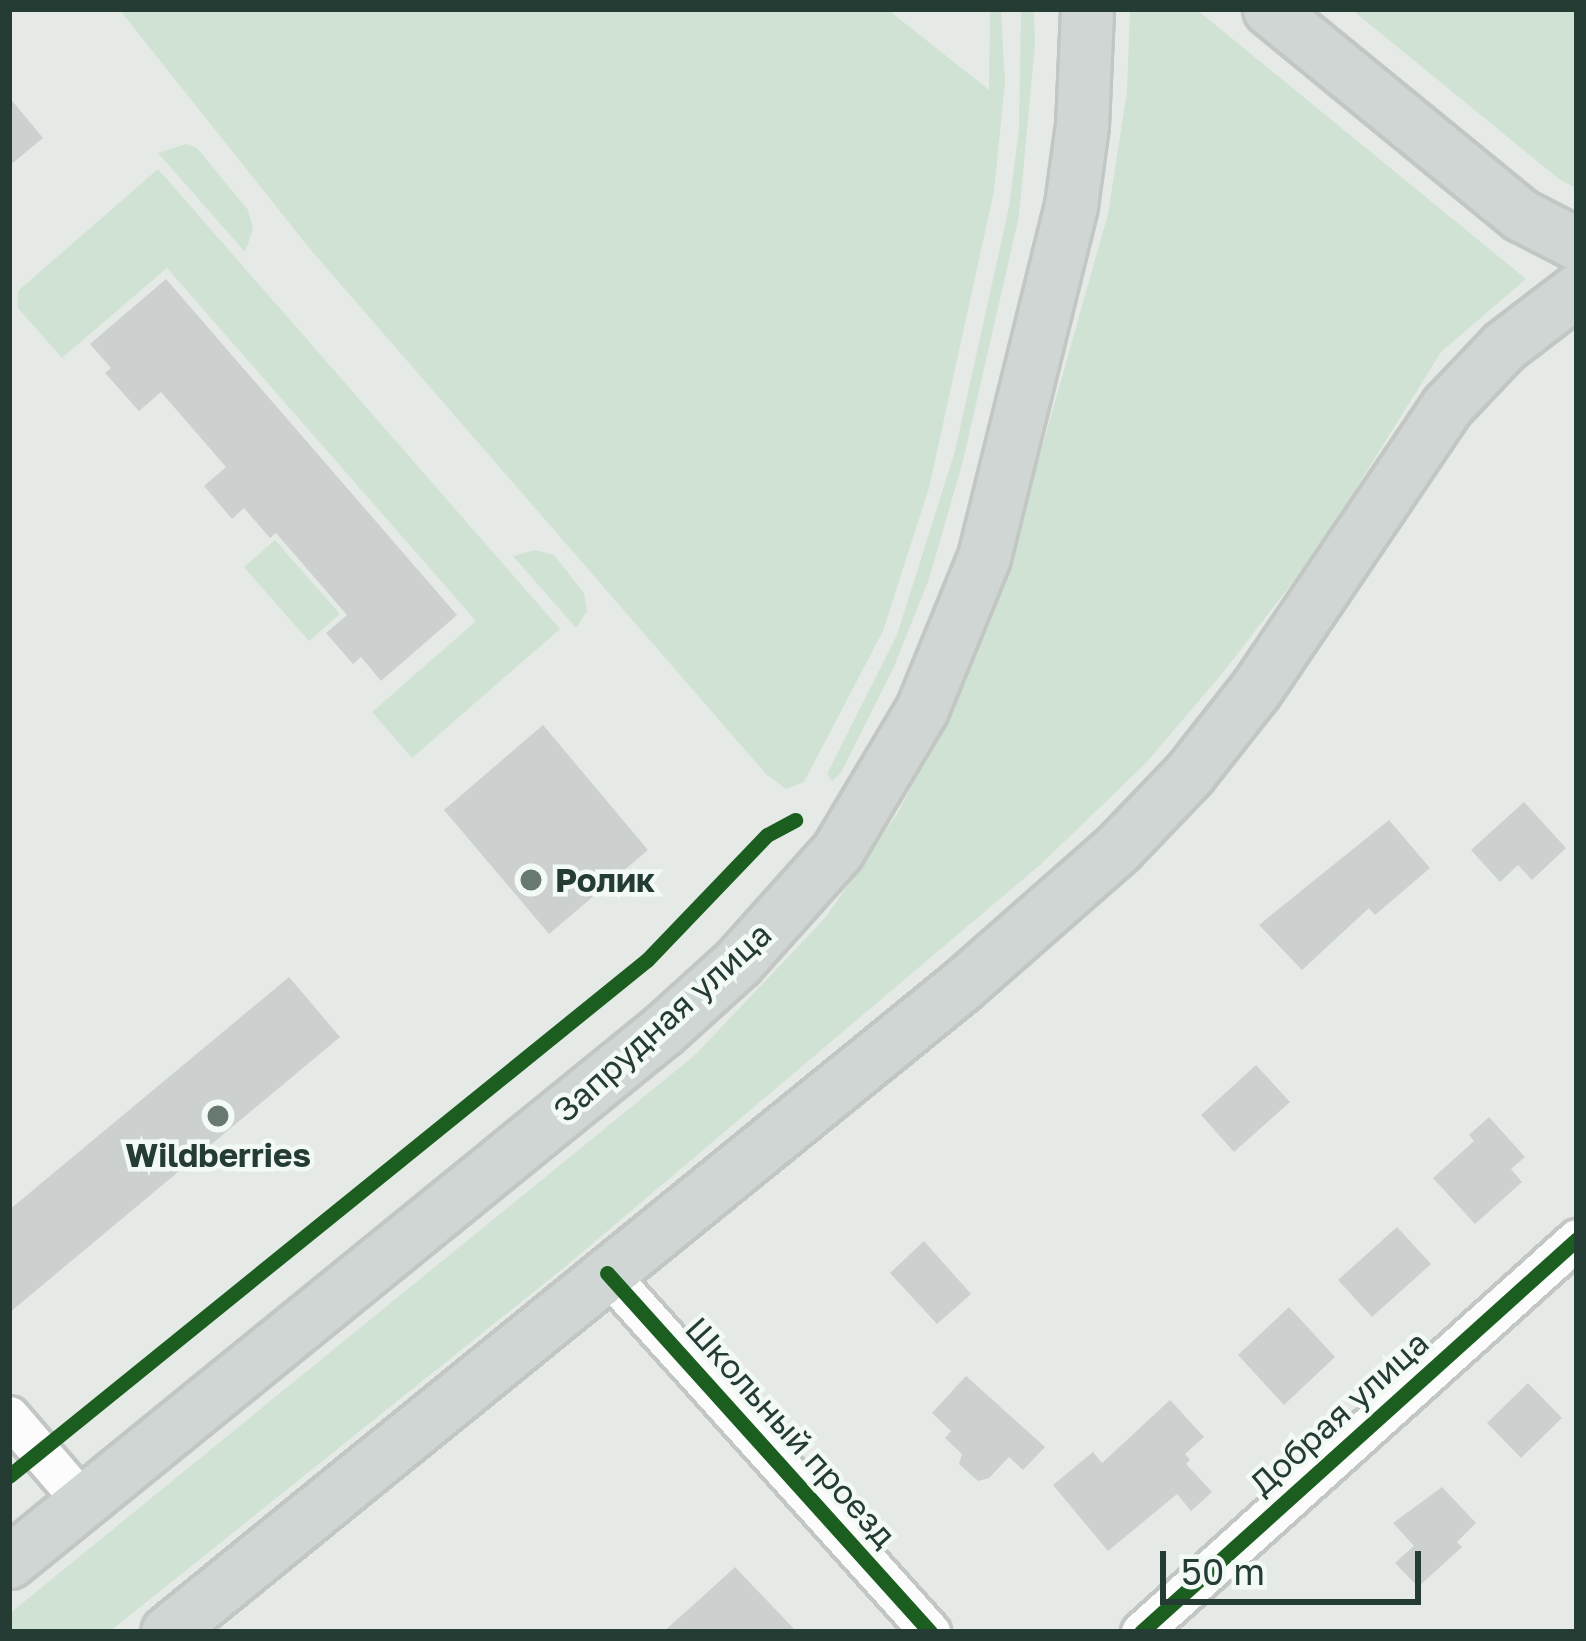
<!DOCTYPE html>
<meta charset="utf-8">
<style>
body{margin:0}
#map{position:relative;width:1586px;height:1641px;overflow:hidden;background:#e5eae7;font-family:"Golos Text",sans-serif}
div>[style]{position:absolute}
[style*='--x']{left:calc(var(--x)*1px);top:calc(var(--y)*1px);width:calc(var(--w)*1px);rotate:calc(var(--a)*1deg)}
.green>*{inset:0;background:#d0e2d3}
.building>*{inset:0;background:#ccd1cf}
.roads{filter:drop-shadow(3px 0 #c2c7c4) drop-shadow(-3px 0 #c2c7c4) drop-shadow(0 3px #c2c7c4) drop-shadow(0 -3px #c2c7c4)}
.minor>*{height:39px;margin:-19.5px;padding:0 19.5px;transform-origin:19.5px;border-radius:19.5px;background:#fbfcfb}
.major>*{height:51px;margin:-25.5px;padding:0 25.5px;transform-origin:25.5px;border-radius:25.5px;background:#cfd6d3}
.cycleway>*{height:15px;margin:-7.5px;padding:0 7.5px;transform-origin:7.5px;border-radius:7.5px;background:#1b5e20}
.dots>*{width:33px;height:33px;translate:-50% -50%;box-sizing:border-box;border:6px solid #f3f9f5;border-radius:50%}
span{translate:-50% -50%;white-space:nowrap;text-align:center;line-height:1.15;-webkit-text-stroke:9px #f3f9f5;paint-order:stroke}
.poi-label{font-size:33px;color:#243c33;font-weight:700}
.left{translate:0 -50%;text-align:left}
.street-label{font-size:33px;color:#243c33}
.frame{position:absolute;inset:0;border:12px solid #243c33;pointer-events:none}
.scale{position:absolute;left:1160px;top:1551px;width:261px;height:54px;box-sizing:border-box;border:6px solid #243c33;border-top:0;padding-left:15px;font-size:36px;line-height:42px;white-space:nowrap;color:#243c33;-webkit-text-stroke:9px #f3f9f5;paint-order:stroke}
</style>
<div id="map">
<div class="green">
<div style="clip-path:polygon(119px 9px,887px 9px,989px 90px,990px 9px,1001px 9px,1005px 83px,994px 191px,929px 488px,883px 631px,804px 782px,786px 789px,766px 774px,310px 249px)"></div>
<div style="clip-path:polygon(1021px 9px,1034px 9px,1035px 45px,1019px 216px,963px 461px,929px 579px,893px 669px,841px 773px,832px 781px,827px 774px,897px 635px,955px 451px,1009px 207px,1019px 128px)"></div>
<div style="clip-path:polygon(1130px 9px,1196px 9px,1526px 279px,1441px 352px,1319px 548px,1225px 670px,1146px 763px,1040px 865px,566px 1266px,109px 1632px,9px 1632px,9px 1614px,695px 1055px,825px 918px,897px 814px,962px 690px,1008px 568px,1108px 214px,1127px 91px)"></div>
<div style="clip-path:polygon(1351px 9px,1577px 9px,1577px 189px,1559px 179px)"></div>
<div style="clip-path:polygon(186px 144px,197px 148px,248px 210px,253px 229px,245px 252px,158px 153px)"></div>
<div style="clip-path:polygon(158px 169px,560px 629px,412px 758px,372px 712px,476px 621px,167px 268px,62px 358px,17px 307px,18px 291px)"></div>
<div style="clip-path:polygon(275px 540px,340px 614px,309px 641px,244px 567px)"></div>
<div style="clip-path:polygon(535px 550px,554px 555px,584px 593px,587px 611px,576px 628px,513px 556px)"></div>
</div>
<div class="building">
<div style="clip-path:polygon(9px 97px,43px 138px,9px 166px)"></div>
<div style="clip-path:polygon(166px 279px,457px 615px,381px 681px,361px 657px,353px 664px,326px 633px,347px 615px,276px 533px,270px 538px,244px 508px,232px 519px,204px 486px,226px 467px,161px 392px,139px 411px,105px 373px,111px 368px,90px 344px)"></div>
<div style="clip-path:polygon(543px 725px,648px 850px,549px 934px,444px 810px)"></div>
<div style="clip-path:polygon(1524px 802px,1566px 848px,1532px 880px,1518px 865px,1500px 882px,1471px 850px)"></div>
<div style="clip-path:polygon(1389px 820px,1430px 868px,1375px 915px,1369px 908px,1302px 970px,1259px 925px)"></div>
<div style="clip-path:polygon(289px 977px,340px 1037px,9px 1313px,9px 1210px)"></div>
<div style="clip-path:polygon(1256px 1065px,1290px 1102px,1234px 1152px,1201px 1115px)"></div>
<div style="clip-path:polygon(1489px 1117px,1525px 1157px,1511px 1169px,1522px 1182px,1475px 1224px,1433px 1178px,1474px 1141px,1469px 1135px)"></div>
<div style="clip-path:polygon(1397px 1227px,1431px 1264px,1372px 1317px,1338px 1280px)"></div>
<div style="clip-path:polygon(924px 1241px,971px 1294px,937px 1324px,890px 1273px)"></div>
<div style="clip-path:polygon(1289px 1307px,1335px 1357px,1284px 1405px,1238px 1355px)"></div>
<div style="clip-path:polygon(966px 1376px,1045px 1447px,1023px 1470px,1009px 1457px,989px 1478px,978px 1481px,959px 1464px,962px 1454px,945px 1438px,951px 1431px,932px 1413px)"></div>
<div style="clip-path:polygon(1528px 1383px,1562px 1418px,1521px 1458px,1487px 1423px)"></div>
<div style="clip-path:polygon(1170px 1400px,1204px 1437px,1185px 1454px,1190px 1460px,1186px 1464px,1212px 1492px,1191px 1511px,1177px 1494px,1108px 1551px,1053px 1485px,1093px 1452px,1102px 1463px)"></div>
<div style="clip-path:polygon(1442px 1487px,1476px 1523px,1457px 1542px,1462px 1547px,1418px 1587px,1395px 1563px,1414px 1546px,1393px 1523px)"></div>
<div style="clip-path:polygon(735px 1567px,797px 1632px,663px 1632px,700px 1599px)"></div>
</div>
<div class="roads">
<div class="minor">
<div style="--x:607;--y:1273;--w:483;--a:48"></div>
<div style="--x:9;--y:1416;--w:113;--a:49.3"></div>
<div style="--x:1141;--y:1632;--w:587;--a:-42.03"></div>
</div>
<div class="major">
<div style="--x:1269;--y:9;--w:325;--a:39.3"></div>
<div style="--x:1521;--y:215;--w:63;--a:27.4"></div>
<div style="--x:9;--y:1562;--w:843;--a:-39.13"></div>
<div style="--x:663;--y:1030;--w:101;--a:-42.2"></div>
<div style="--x:738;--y:962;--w:150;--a:-48.2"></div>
<div style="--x:838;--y:850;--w:164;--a:-59.2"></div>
<div style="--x:922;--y:709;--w:164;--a:-67.8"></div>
<div style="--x:984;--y:557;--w:363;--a:-76.1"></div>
<div style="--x:1071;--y:205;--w:81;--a:-82.2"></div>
<div style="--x:1082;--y:125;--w:116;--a:-87.5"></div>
<div style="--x:167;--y:1632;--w:1024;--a:-39.13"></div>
<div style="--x:961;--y:986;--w:209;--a:-41.3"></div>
<div style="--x:1118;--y:848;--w:103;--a:-46.2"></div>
<div style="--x:1189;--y:774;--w:108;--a:-51.8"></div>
<div style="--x:1256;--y:689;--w:341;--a:-56"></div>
<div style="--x:1447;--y:406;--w:83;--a:-46.5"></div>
<div style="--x:1504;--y:346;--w:92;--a:-37.5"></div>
</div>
</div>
<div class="cycleway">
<div style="--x:607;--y:1273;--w:483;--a:48"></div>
<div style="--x:9;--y:1476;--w:821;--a:-38.97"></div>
<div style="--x:647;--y:960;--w:173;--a:-46.2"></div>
<div style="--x:767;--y:835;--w:32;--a:-28"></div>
<div style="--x:1141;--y:1632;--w:587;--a:-42.03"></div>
</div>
<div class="dots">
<div style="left:531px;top:880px;background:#687972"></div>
<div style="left:218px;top:1116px;background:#687972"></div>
</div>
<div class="poi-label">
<span class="left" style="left:555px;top:880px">Ролик</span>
<span style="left:218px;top:1155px">Wildberries</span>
</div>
<div class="street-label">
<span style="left:662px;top:1022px;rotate:-42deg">Запрудная улица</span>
<span style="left:1339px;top:1413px;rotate:-42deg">Добрая улица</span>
<span style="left:791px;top:1432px;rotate:48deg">Школьный проезд</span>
</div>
<div class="frame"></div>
<div class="scale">50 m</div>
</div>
